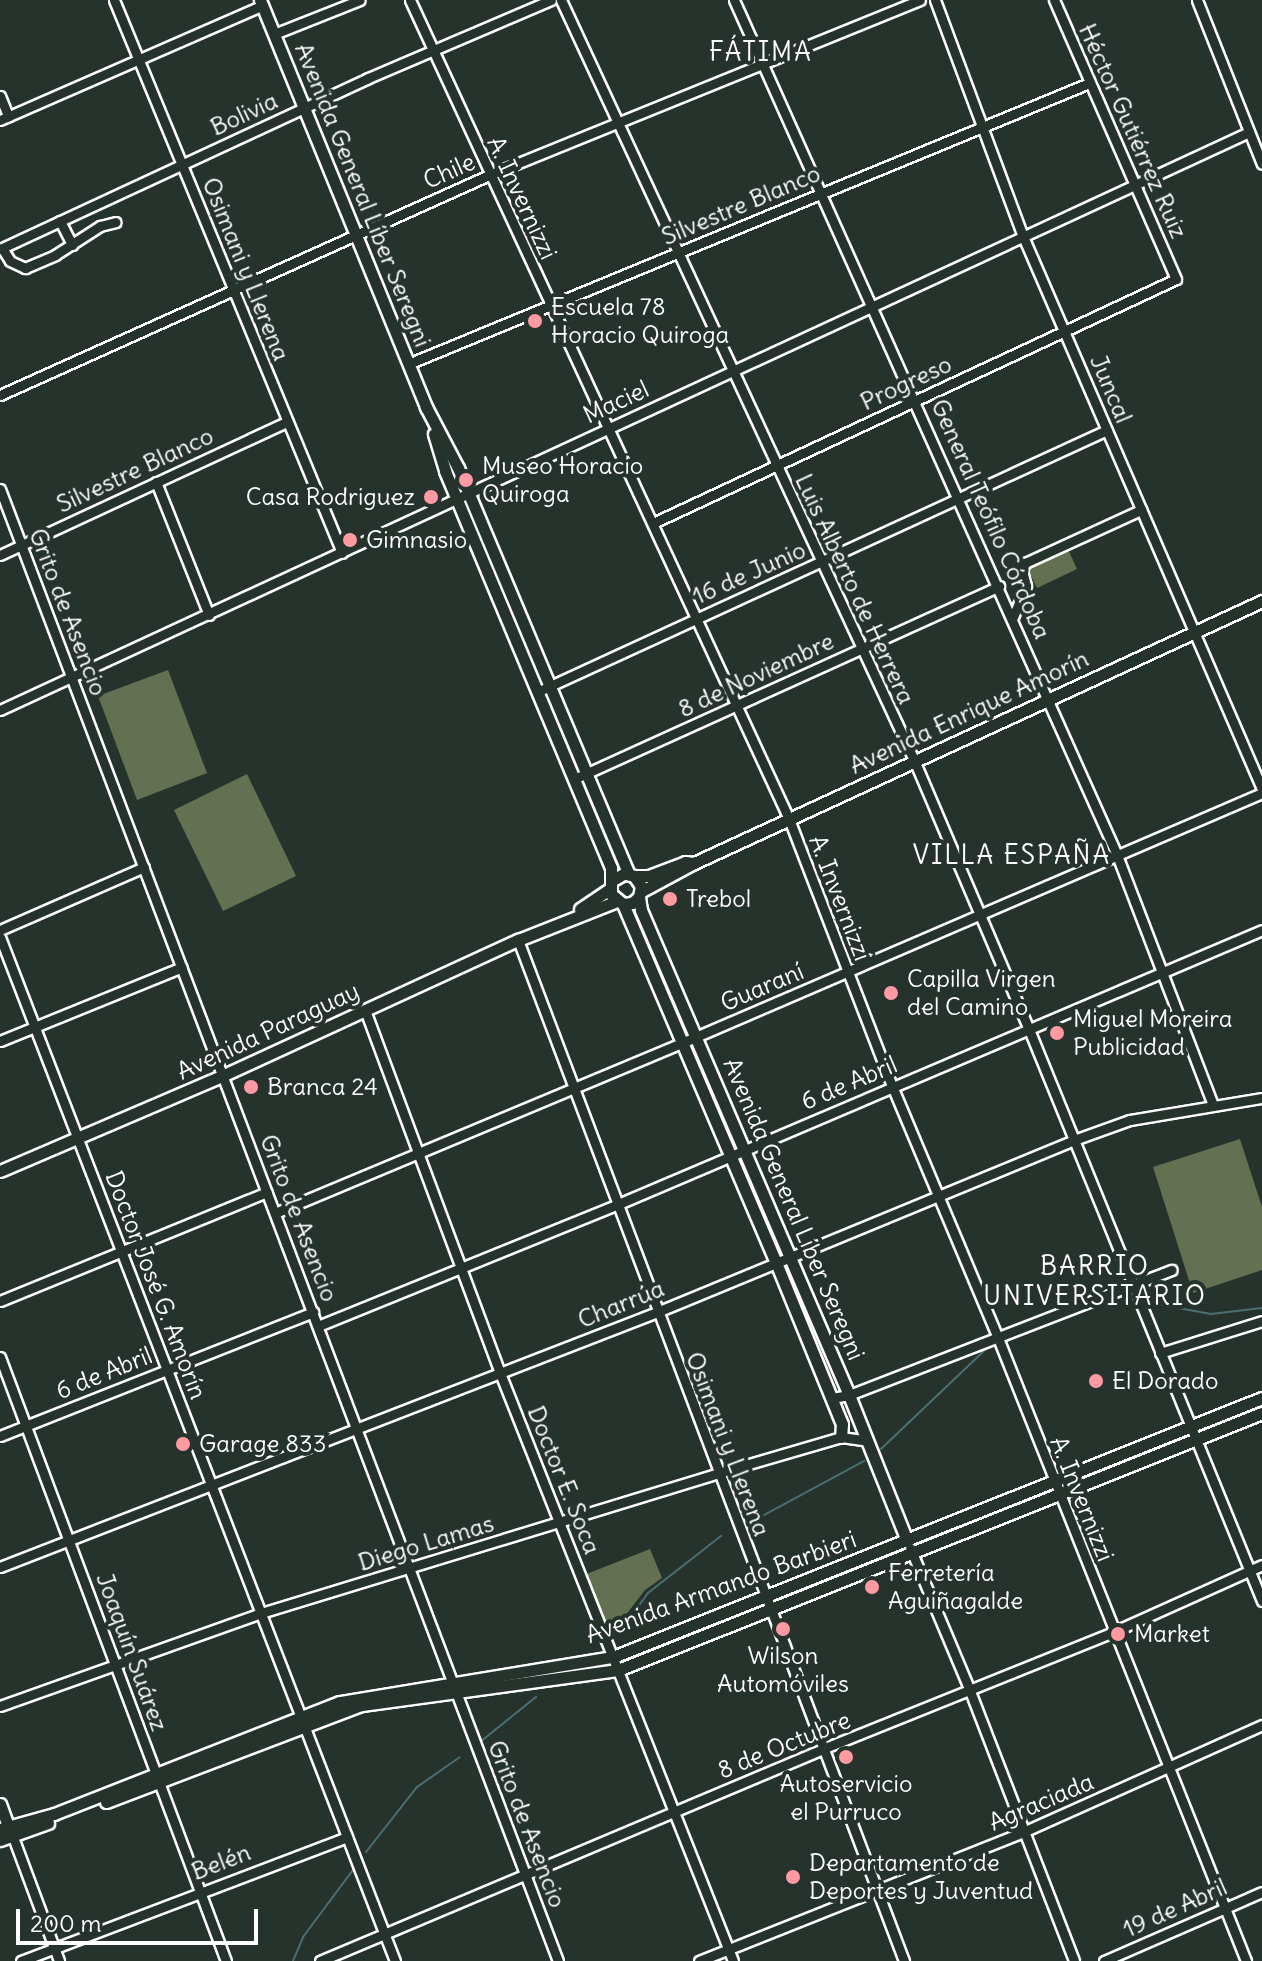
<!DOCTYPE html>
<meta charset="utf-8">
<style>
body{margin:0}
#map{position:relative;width:1262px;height:1961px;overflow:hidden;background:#26332d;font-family:Delius,sans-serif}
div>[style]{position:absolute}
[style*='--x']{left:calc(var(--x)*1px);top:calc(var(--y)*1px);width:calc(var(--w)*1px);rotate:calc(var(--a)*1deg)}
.green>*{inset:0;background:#637051}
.stream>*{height:2px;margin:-1px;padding:0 1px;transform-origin:1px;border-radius:1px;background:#4b6e72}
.roads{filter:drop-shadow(2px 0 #fff) drop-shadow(-2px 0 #fff) drop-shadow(0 2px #fff) drop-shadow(0 -2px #fff)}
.minor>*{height:9px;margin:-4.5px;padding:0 4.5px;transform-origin:4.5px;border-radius:4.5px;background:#26332d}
.tertiary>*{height:11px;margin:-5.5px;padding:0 5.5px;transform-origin:5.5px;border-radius:5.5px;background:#26332d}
.dots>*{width:22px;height:22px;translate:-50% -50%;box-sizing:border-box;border:4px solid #26332d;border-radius:50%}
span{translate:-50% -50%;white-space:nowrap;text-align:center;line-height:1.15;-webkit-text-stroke:8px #26332d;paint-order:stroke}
.street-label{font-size:24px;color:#fff}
.poi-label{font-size:24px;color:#fff}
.left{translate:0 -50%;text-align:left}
.right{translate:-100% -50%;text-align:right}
.neighbourhood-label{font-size:26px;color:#fff;letter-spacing:2px}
.scale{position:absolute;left:16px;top:1909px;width:242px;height:36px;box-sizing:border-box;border:4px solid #fff;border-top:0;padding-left:10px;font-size:24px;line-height:28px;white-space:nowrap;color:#fff;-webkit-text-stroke:6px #26332d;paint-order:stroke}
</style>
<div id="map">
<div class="green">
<div style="clip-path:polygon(1067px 547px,1077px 569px,1037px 588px,1026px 566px)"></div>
<div style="clip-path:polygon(168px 670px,207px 773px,137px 800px,98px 696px)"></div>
<div style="clip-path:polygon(247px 774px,296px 876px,223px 911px,174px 810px)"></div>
<div style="clip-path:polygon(1240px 1139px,1262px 1207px,1262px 1270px,1193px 1293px,1153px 1167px)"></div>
<div style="clip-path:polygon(650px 1549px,662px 1578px,645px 1590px,609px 1637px,584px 1575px)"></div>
</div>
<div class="stream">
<div style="--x:1151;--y:1303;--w:61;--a:10.4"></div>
<div style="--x:1211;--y:1314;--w:51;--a:-6.7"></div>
<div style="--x:881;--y:1449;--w:142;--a:-43.6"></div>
<div style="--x:742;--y:1527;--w:139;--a:-28.4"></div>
<div style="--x:619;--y:1633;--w:49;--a:-54.1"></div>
<div style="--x:648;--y:1593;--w:93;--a:-38"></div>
<div style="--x:480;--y:1742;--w:72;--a:-38.8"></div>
<div style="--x:366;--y:1852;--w:83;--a:-51.9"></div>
<div style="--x:417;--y:1787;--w:52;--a:-34.9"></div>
<div style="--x:293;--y:1961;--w:26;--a:-67"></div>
<div style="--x:303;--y:1937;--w:84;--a:-53.3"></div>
</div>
<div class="roads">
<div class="minor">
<div style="--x:114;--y:0;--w:598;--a:67.59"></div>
<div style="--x:410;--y:0;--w:902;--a:65.17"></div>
<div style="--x:789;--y:819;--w:286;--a:68.9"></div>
<div style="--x:892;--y:1086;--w:273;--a:67.2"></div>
<div style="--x:998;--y:1338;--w:671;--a:68.29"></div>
<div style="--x:561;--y:0;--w:838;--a:65.09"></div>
<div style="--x:914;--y:760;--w:290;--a:66.9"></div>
<div style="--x:1028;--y:1027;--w:620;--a:67.82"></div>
<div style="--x:734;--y:0;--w:937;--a:65.87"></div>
<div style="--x:1117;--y:855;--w:268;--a:69"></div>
<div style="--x:935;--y:0;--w:250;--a:69.6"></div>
<div style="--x:1022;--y:234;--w:605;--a:66.61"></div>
<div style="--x:1197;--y:0;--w:176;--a:68.4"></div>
<div style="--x:274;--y:34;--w:92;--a:-21.6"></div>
<div style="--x:0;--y:96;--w:22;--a:68"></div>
<div style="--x:0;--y:120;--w:287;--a:-23.6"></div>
<div style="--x:60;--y:221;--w:27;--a:63"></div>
<div style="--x:2;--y:248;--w:15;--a:58"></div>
<div style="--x:10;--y:261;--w:17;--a:25"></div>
<div style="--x:25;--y:268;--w:33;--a:-23"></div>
<div style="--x:55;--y:255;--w:54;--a:-32.8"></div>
<div style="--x:100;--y:226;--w:16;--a:-14"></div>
<div style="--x:0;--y:249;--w:406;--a:-24.9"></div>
<div style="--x:368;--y:78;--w:199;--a:-23.1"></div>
<div style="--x:408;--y:364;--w:737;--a:-22.42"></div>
<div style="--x:0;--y:395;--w:536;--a:-24.22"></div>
<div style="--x:489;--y:175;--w:465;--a:-22.1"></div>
<div style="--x:156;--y:482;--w:143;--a:68.3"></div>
<div style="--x:0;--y:489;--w:1574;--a:69.24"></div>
<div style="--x:653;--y:523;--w:577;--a:-25.01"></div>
<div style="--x:1176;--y:279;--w:305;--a:-113.6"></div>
<div style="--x:0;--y:555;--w:315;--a:-24.9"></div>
<div style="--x:1013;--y:617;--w:34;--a:-67"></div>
<div style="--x:1026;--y:586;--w:16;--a:-104"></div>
<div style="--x:1022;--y:570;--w:8;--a:-67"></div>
<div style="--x:1025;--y:563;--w:128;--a:-24.6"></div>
<div style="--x:537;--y:692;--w:627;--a:-24.69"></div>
<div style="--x:0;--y:710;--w:1376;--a:-24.83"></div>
<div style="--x:574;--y:779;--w:467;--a:-24.4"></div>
<div style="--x:0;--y:930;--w:157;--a:-23.6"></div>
<div style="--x:0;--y:937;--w:1098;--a:68.91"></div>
<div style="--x:518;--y:940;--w:1092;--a:69.29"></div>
<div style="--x:365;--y:1010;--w:387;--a:69.6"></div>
<div style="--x:500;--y:1373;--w:632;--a:68.38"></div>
<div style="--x:0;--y:1041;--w:196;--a:-22.1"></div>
<div style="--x:275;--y:1213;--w:443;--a:-22.7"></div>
<div style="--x:684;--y:1042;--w:629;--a:-23.31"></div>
<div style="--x:0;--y:1301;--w:288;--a:-22.2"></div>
<div style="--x:318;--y:1326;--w:322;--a:-22.1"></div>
<div style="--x:616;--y:1205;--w:702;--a:-23.06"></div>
<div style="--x:1160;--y:1353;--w:107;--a:-17.4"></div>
<div style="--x:0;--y:1357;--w:645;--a:69.49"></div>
<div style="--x:831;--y:1398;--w:18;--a:-9"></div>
<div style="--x:849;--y:1395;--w:346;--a:-21.2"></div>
<div style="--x:0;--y:1436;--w:337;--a:-21.6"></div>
<div style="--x:910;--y:1548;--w:155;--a:67.2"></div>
<div style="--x:970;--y:1691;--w:289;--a:68.9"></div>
<div style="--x:0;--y:1567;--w:705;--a:-21.21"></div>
<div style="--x:657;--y:1312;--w:451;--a:-22.4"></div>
<div style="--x:1074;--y:1140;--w:59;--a:-19.7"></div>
<div style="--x:1130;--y:1120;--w:134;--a:-9.5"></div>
<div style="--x:0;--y:1706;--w:277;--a:-19.6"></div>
<div style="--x:261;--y:1613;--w:478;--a:-17"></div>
<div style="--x:718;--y:1473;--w:128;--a:-16.3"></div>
<div style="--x:841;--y:1437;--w:27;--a:8"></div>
<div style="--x:10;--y:1829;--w:141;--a:69.6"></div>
<div style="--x:21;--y:1961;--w:349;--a:-20.8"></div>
<div style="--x:320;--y:1961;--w:548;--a:-22.87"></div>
<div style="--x:825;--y:1748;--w:310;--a:-21.9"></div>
<div style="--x:1113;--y:1632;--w:163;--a:-24.2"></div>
<div style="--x:699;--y:1961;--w:349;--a:-21.7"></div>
<div style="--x:1023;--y:1832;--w:262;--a:-24.1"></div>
<div style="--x:1104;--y:1961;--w:172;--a:-23.6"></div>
</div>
<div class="tertiary">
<div style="--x:260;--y:0;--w:440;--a:67.8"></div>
<div style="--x:426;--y:407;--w:69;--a:62.3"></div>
<div style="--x:458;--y:468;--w:441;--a:67.2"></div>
<div style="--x:434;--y:434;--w:39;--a:73"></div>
<div style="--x:445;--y:471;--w:430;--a:67.3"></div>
<div style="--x:611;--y:868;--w:26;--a:90"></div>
<div style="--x:611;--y:894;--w:16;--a:40"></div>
<div style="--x:623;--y:904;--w:9;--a:-6"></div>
<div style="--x:632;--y:903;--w:9;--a:-41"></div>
<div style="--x:639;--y:897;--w:11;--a:-80"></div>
<div style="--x:641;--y:886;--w:12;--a:-125"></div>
<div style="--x:634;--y:876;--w:9;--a:-162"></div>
<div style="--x:625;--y:873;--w:14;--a:150"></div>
<div style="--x:634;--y:876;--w:15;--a:0"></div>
<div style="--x:649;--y:876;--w:39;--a:-21"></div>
<div style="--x:685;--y:862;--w:9;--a:6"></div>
<div style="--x:642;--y:891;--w:59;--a:-28.3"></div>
<div style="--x:694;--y:863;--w:626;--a:-24.76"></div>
<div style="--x:639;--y:897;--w:13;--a:81"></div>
<div style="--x:641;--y:910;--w:528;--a:66.79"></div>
<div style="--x:849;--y:1395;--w:157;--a:68.3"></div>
<div style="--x:623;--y:904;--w:387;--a:66.9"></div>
<div style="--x:775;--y:1260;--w:177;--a:67.8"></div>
<div style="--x:842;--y:1424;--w:13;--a:94"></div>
<div style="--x:580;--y:909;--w:36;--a:-34"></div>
<div style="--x:0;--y:1171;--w:244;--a:-23.2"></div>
<div style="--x:224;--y:1075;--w:324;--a:-24.7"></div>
<div style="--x:518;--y:940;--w:106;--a:-21.5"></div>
<div style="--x:106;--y:1802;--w:274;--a:-20.8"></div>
<div style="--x:362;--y:1705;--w:258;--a:-7.8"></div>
<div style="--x:618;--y:1670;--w:693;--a:-21.76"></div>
<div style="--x:0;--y:1804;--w:23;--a:70"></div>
<div style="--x:0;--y:1829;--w:56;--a:-15.5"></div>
<div style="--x:54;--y:1814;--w:307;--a:-21.4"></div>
<div style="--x:340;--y:1702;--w:277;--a:-9.4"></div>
<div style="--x:613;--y:1657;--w:699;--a:-21.76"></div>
<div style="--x:0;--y:1840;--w:51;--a:-19.5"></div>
</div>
</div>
<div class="dots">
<div style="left:535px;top:321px;background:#ff9aa2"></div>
<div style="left:466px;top:480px;background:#ff9aa2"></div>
<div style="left:431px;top:497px;background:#ff9aa2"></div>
<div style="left:350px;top:540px;background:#ff9aa2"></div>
<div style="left:670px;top:899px;background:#ff9aa2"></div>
<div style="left:891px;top:993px;background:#ff9aa2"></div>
<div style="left:1057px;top:1033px;background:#ff9aa2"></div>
<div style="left:251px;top:1087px;background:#ff9aa2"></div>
<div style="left:1096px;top:1381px;background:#ff9aa2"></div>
<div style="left:183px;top:1444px;background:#ff9aa2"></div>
<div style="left:872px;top:1587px;background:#ff9aa2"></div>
<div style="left:783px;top:1629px;background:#ff9aa2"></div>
<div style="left:1118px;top:1634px;background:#ff9aa2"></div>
<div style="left:846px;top:1757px;background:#ff9aa2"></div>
<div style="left:793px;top:1877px;background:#ff9aa2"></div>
</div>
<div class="street-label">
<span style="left:244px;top:114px;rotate:-25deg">Bolivia</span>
<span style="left:1133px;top:131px;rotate:66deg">Héctor Gutiérrez Ruiz</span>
<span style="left:449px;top:171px;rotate:-24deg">Chile</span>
<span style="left:363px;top:195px;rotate:68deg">Avenida General Líber Seregni</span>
<span style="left:522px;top:198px;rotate:65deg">A. Invernizzi</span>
<span style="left:741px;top:205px;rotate:-23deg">Silvestre Blanco</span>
<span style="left:246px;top:269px;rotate:68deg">Osimani y Llerena</span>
<span style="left:906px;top:383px;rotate:-25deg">Progreso</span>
<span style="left:1111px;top:389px;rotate:67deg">Juncal</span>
<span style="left:616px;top:402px;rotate:-25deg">Maciel</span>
<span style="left:135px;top:470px;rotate:-25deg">Silvestre Blanco</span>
<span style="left:991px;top:519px;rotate:66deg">General Teófilo Córdoba</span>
<span style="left:749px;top:573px;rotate:-24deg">16 de Junio</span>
<span style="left:855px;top:589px;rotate:65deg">Luis Alberto de Herrera</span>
<span style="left:68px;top:612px;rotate:69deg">Grito de Asencio</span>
<span style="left:756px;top:675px;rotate:-25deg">8 de Noviembre</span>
<span style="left:969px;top:712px;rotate:-25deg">Avenida Enrique Amorín</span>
<span style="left:840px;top:898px;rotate:69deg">A. Invernizzi</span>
<span style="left:762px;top:987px;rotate:-23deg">Guaraní</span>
<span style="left:268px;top:1031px;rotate:-25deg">Avenida Paraguay</span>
<span style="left:849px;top:1083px;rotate:-23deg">6 de Abril</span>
<span style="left:794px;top:1209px;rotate:67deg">Avenida General Líber Seregni</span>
<span style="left:299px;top:1218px;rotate:69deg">Grito de Asencio</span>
<span style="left:156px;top:1285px;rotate:69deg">Doctor José G. Amorín</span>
<span style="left:621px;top:1304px;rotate:-22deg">Charrúa</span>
<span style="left:104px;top:1373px;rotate:-22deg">6 de Abril</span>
<span style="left:728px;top:1444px;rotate:69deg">Osimani y Llerena</span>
<span style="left:564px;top:1480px;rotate:68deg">Doctor E. Soca</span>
<span style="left:1082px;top:1499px;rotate:68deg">A. Invernizzi</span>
<span style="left:426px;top:1543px;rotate:-17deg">Diego Lamas</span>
<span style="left:721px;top:1587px;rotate:-20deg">Avenida Armando Barbieri</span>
<span style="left:132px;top:1652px;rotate:70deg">Joaquín Suárez</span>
<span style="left:784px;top:1745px;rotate:-22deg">8 de Octubre</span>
<span style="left:1041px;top:1802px;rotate:-23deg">Agraciada</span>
<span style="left:527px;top:1824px;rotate:69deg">Grito de Asencio</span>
<span style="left:221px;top:1862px;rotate:-21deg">Belén</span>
<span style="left:1175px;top:1908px;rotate:-24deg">19 de Abril</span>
</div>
<div class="poi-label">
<span class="left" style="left:551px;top:321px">Escuela 78<br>Horacio Quiroga</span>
<span class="left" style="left:482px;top:480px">Museo Horacio<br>Quiroga</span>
<span class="right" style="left:415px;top:497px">Casa Rodriguez</span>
<span class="left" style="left:366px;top:540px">Gimnasio</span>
<span class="left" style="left:686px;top:899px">Trebol</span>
<span class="left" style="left:907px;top:993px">Capilla Virgen<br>del Camino</span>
<span class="left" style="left:1073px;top:1033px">Miguel Moreira<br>Publicidad</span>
<span class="left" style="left:267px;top:1087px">Branca 24</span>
<span class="left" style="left:1112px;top:1381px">El Dorado</span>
<span class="left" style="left:199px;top:1444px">Garage 833</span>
<span class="left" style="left:888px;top:1587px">Ferretería<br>Aguiñagalde</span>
<span class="left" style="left:1134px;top:1634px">Market</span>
<span style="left:783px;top:1670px">Wilson<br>Automóviles</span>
<span style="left:846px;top:1798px">Autoservicio<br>el Purruco</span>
<span class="left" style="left:809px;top:1877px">Departamento de<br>Deportes y Juventud</span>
</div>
<div class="neighbourhood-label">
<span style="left:761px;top:52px">FÁTIMA</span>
<span style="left:1012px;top:855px">VILLA ESPAÑA</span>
<span style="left:1095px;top:1281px">BARRIO<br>UNIVERSITARIO</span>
</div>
<div class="scale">200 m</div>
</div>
